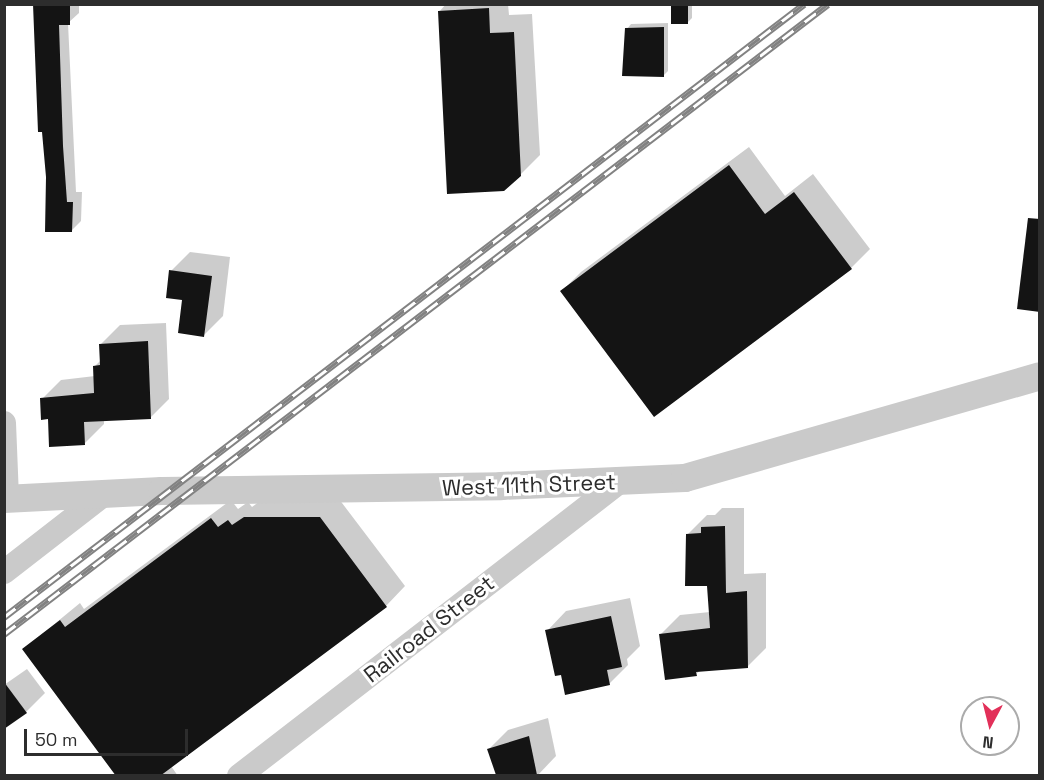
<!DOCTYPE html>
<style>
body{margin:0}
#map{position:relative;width:1044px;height:780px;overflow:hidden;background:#fff;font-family:"Space Grotesk",sans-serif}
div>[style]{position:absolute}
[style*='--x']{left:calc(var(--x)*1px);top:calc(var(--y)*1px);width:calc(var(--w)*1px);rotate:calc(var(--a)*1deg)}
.shadow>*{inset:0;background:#0003}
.building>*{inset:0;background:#141414}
.minor>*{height:24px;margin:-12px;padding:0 12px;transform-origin:12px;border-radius:12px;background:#cacaca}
.tertiary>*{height:28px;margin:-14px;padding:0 14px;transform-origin:14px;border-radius:14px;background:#cacaca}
.rail>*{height:7px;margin-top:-3.5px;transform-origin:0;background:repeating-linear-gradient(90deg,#fff 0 14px,#828282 0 28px);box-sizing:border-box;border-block:2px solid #828282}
span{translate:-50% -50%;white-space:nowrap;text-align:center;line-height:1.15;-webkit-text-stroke:6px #fff;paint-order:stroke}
.street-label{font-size:22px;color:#2d2d2d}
.frame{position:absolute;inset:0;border:6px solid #2d2d2d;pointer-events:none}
.north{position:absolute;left:960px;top:696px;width:60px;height:60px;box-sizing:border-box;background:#fff;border:2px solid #ababab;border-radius:50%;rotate:187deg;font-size:16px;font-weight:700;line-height:24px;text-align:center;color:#2d2d2d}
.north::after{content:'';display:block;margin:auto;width:21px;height:27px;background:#e23059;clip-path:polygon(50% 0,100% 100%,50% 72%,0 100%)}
.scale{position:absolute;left:24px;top:729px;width:164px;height:27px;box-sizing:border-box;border:3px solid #2d2d2d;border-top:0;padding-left:8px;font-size:18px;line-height:21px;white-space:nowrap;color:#2d2d2d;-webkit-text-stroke:4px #fff;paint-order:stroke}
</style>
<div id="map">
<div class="shadow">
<div style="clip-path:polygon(35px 4px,79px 4px,79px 13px,68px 23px,76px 192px,82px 192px,81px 221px,71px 231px,47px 177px)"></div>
<div style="clip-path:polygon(446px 4px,508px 4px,509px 15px,532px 14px,540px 155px,520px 175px,439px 12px)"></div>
<div style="clip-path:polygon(672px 4px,692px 4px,692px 18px,688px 22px)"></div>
<div style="clip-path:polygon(668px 23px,668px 71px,663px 76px,627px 29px,631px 24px)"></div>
<div style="clip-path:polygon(749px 147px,785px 196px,813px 174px,870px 249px,851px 268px,562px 291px,581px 272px)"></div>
<div style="clip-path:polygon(190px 252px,230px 257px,223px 316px,204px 335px,171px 271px)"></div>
<div style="clip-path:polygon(166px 323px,169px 399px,150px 418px,104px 420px,104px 424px,85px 443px,49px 418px,42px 399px,61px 380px,95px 376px,95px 366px,102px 359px,101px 344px,120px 325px)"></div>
<div style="clip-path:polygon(264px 498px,339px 499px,405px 586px,386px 606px,171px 766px,178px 776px,118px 776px,24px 649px,80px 603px,84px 609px,231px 500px,238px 509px,248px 502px,252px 507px)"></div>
<div style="clip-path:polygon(722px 508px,744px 508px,744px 574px,766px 573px,766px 648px,747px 667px,701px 670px,696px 674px,661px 634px,680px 615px,710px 612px,708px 585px,688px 534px,707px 515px,715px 515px)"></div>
<div style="clip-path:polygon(630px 598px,640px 646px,627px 659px,628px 665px,609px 684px,562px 673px,547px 631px,566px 611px)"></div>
<div style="clip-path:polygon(27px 669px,45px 693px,26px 712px,4px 685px)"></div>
<div style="clip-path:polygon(548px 718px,556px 756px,537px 776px,507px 776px,489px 749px,508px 730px)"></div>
</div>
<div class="building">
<div style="clip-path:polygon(33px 4px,70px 4px,70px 25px,59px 25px,63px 146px,67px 202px,73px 202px,72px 232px,45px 232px,46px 177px,42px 132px,38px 132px)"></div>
<div style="clip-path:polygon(671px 4px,688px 4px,688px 24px,671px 24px)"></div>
<div style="clip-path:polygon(489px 8px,490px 33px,514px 32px,521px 176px,504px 191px,447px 194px,438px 11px)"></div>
<div style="clip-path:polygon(664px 27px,664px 77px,622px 76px,625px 28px)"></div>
<div style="clip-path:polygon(729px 165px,765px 214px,794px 192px,852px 269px,654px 417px,560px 291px)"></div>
<div style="clip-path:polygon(1028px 218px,1040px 219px,1040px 312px,1017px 309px)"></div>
<div style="clip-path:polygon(169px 270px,212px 276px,204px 337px,178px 333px,182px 300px,166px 298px)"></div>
<div style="clip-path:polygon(148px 341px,151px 419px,84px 422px,85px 445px,49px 447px,48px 419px,41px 420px,40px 398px,94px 393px,93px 366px,100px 365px,99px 344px)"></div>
<div style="clip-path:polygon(244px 517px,320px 517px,387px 607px,160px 776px,116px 776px,22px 649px,60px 620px,65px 627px,211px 518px,218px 527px,228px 520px,232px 525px)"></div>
<div style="clip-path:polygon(725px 526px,726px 593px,747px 591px,748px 668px,696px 672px,697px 676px,665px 680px,659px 634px,710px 628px,707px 586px,685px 586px,686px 534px,701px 533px,701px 527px)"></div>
<div style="clip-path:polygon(611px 616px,622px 667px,607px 670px,610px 685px,565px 695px,561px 675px,555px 676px,545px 630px)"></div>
<div style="clip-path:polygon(4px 682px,27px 713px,4px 729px)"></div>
<div style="clip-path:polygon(529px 736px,537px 775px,496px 775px,487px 749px)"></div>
</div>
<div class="minor">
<div style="--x:4;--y:423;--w:76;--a:87.7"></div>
<div style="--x:4;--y:572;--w:129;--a:-37.8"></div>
<div style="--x:239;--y:776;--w:479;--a:-37.7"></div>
</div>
<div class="tertiary">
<div style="--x:4;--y:499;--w:158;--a:-2.9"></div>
<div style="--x:162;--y:491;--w:339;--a:-0.8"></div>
<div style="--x:501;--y:486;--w:184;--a:-2.5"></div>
<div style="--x:685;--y:478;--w:369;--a:-16"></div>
</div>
<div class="rail">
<div style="--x:4;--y:617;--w:1008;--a:-37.46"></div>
<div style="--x:4;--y:634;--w:1037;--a:-37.4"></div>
</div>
<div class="street-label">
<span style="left:529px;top:485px;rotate:-2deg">West 11th Street</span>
<span style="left:429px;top:629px;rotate:-38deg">Railroad Street</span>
</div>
<div class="frame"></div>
<div class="north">N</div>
<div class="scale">50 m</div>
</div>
